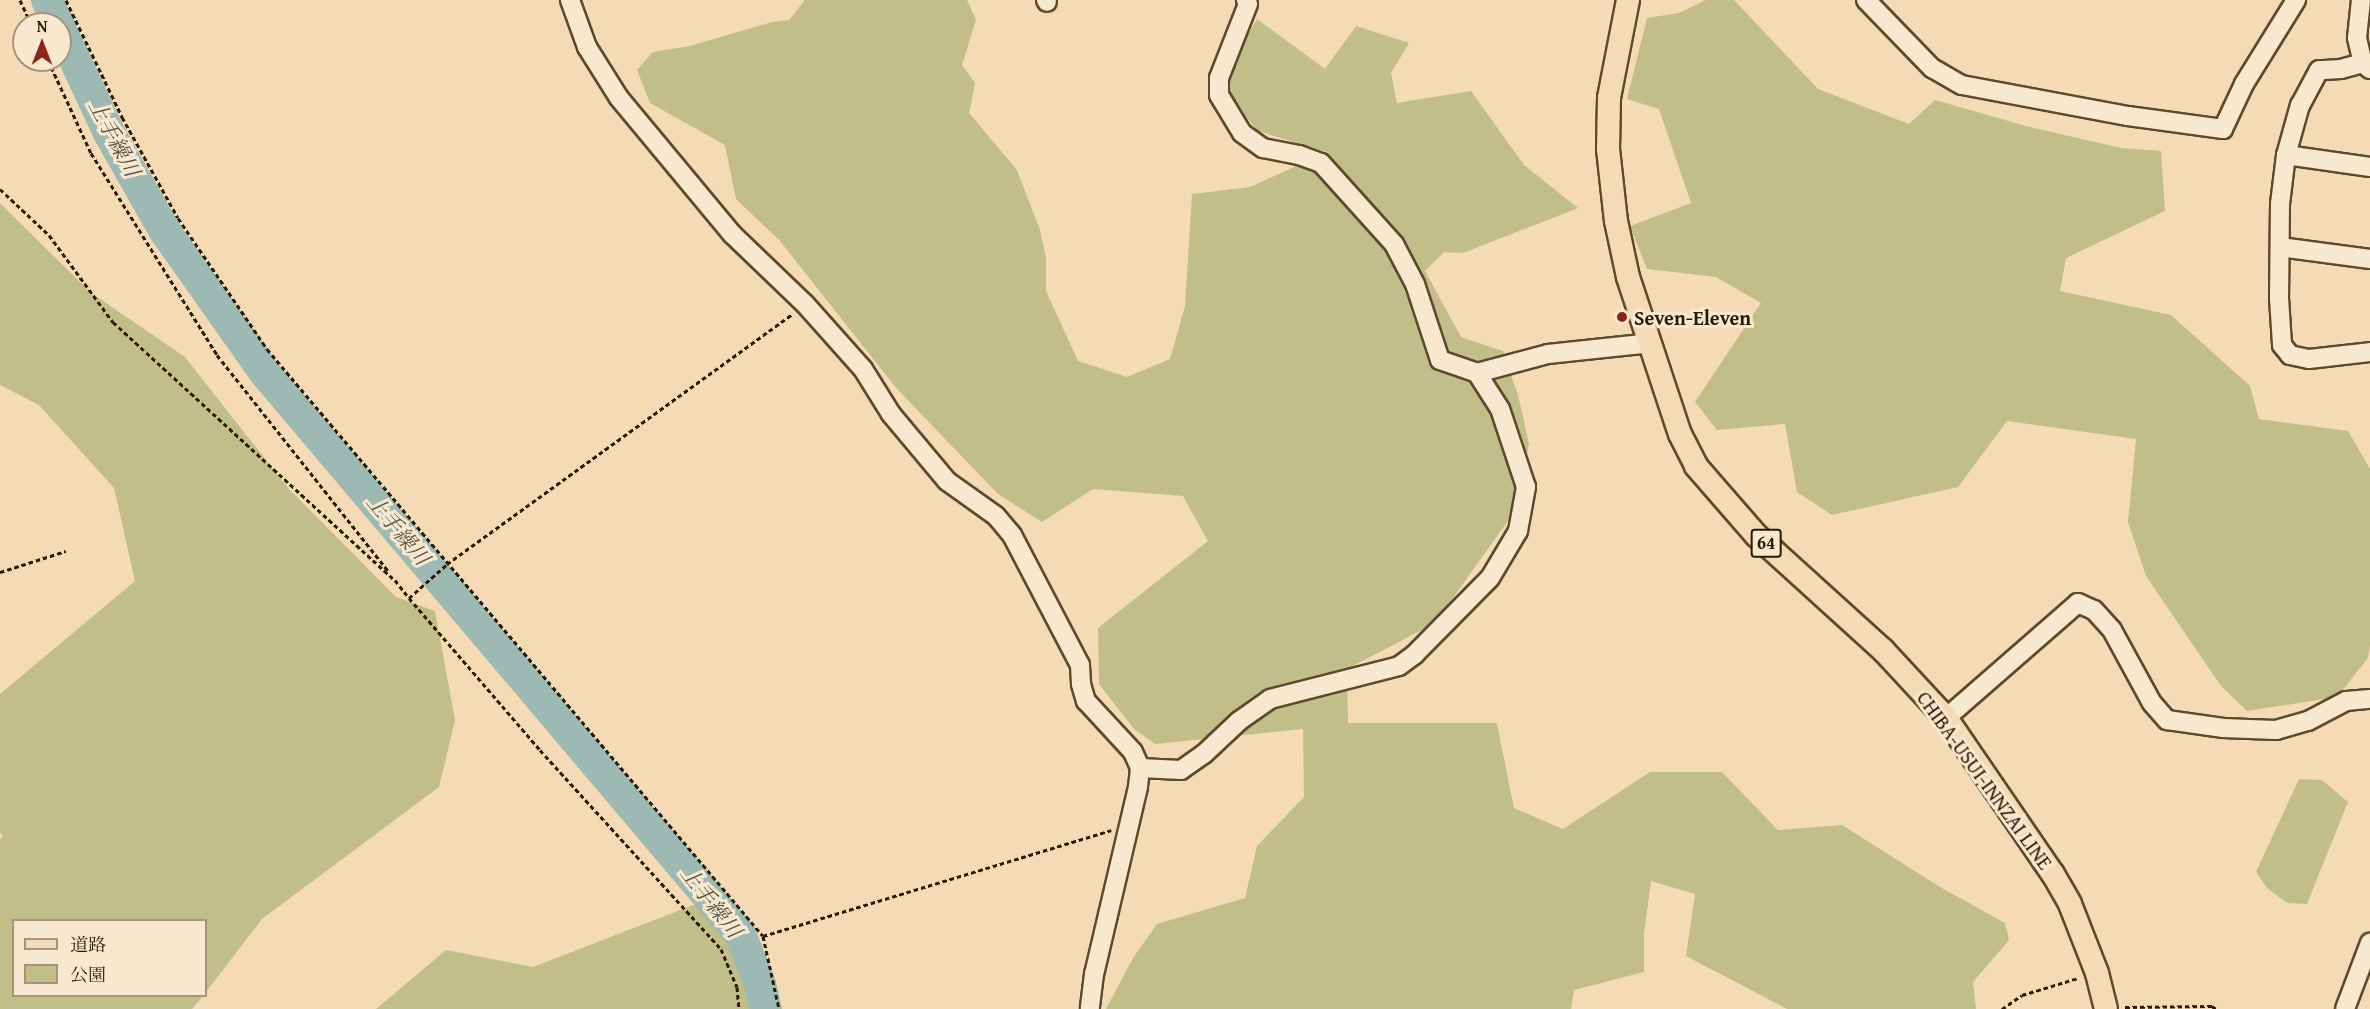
<!DOCTYPE html>
<meta charset="utf-8">
<style>
body{margin:0}
#map{position:relative;width:2370px;height:1009px;overflow:hidden;background:#f4dbb5;font-family:"Gentium Book Plus","Noto Serif JP",serif}
div>[style]{position:absolute}
[style*='--x']{left:calc(var(--x)*1px);top:calc(var(--y)*1px);width:calc(var(--w)*1px);rotate:calc(var(--a)*1deg)}
.green>*{inset:0;background:#c1be8a}
.river>*{height:32px;margin:-16px;padding:0 16px;transform-origin:16px;border-radius:16px;background:#9cbab3}
.path>*{height:3px;margin-top:-1.5px;transform-origin:0;background:repeating-linear-gradient(90deg,#2b1900 0 4.5px,transparent 0 7.5px)}
.roads{filter:drop-shadow(2px 0 #5d4a2d) drop-shadow(-2px 0 #5d4a2d) drop-shadow(0 2px #5d4a2d) drop-shadow(0 -2px #5d4a2d)}
.minor>*{height:18px;margin:-9px;padding:0 9px;transform-origin:9px;border-radius:9px;background:#f8e8cf}
.major>*{height:22px;margin:-11px;padding:0 11px;transform-origin:11px;border-radius:11px;background:#f4dbb5}
.dots>*{width:16px;height:16px;translate:-50% -50%;box-sizing:border-box;border:3px solid #f8e8cf;border-radius:50%}
span{translate:-50% -50%;white-space:nowrap;text-align:center;line-height:1.15;-webkit-text-stroke:6px #f8e8cf;paint-order:stroke}
.shield-label span{padding:2px 4px;background:#f8e8cf;border:2px solid;border-radius:4px;-webkit-text-stroke-width:0}
.shield-label{font-size:18px;color:#2b1900;font-weight:700}
.poi-label{font-size:20px;color:#2b1900;font-weight:700}
.left{translate:0 -50%;text-align:left}
.street-label{font-size:20px;color:#2b1900}
.water-label{font-size:21px;color:#53513f;font-style:italic}
.legend{position:absolute;left:12px;top:919px;width:195px;height:78px;box-sizing:border-box;background:#f8e8cf;border:2px solid #a6957c;margin:0;padding:8px 10px;list-style:none;font-size:18px;color:#2b1900}
.legend li{display:flex;align-items:center;gap:12px;height:30px}
.legend b{width:30px;border:2px solid #a6957c}
.north{position:absolute;left:12px;top:12px;width:60px;height:60px;box-sizing:border-box;background:#f8e8cf;border:2px solid #a6957c;border-radius:50%;rotate:0deg;font-size:16px;font-weight:700;line-height:24px;text-align:center;color:#2b1900}
.north::after{content:'';display:block;margin:auto;width:21px;height:27px;background:#8f2418;clip-path:polygon(50% 0,100% 100%,50% 72%,0 100%)}
</style>
<div id="map">
<div class="green">
<div style="clip-path:polygon(805px 0,967px 0,976px 20px,962px 65px,975px 83px,969px 113px,1017px 170px,1040px 230px,1046px 258px,1046px 291px,1078px 361px,1127px 377px,1170px 359px,1185px 306px,1192px 194px,1250px 187px,1327px 152px,1258px 131px,1227px 94px,1230px 67px,1257px 19px,1325px 69px,1356px 26px,1409px 43px,1391px 73px,1397px 103px,1471px 91px,1524px 165px,1578px 208px,1463px 253px,1444px 252px,1425px 271px,1461px 337px,1503px 351px,1518px 395px,1529px 444px,1515px 511px,1435px 623px,1347px 669px,1348px 723px,1497px 723px,1514px 808px,1563px 829px,1650px 772px,1722px 772px,1778px 830px,1842px 825px,1940px 887px,2005px 923px,2009px 940px,1973px 982px,1976px 1009px,1787px 1009px,1686px 956px,1695px 894px,1651px 881px,1644px 934px,1644px 972px,1574px 990px,1571px 1009px,1106px 1009px,1133px 958px,1157px 924px,1245px 898px,1257px 846px,1304px 797px,1303px 729px,1155px 744px,1134px 729px,1099px 684px,1098px 628px,1208px 541px,1183px 496px,1093px 489px,1042px 522px,998px 494px,897px 389px,780px 241px,736px 199px,725px 145px,650px 103px,637px 70px,653px 52px,690px 46px,772px 22px,789px 20px)"></div>
<div style="clip-path:polygon(1706px 0,1734px 0,1818px 89px,1909px 124px,1935px 100px,2026px 126px,2121px 148px,2161px 151px,2165px 211px,2066px 258px,2060px 291px,2171px 315px,2250px 386px,2259px 419px,2348px 431px,2370px 469px,2370px 646px,2368px 658px,2337px 697px,2247px 711px,2221px 686px,2146px 576px,2128px 522px,2136px 439px,2007px 421px,1958px 487px,1832px 515px,1797px 492px,1785px 424px,1717px 430px,1695px 402px,1761px 303px,1716px 277px,1647px 269px,1630px 226px,1691px 203px,1659px 109px,1627px 99px,1647px 18px,1679px 13px)"></div>
<div style="clip-path:polygon(0 203px,90px 292px,185px 357px,288px 488px,396px 597px,435px 611px,455px 720px,439px 787px,262px 919px,206px 992px,206px 920px,14px 920px,14px 996px,203px 996px,192px 1009px,0 1009px,0 839px,3px 837px,0 832px,0 694px,135px 581px,114px 488px,39px 405px,0 385px)"></div>
<div style="clip-path:polygon(2299px 779px,2322px 780px,2348px 802px,2307px 904px,2287px 903px,2267px 888px,2256px 872px)"></div>
<div style="clip-path:polygon(701px 902px,754px 986px,754px 1009px,376px 1009px,446px 950px,533px 967px)"></div>
</div>
<div class="river">
<div style="--x:47;--y:0;--w:26;--a:65"></div>
<div style="--x:60;--y:28;--w:114;--a:65"></div>
<div style="--x:108;--y:131;--w:114;--a:60.5"></div>
<div style="--x:164;--y:230;--w:176;--a:54.7"></div>
<div style="--x:266;--y:374;--w:734;--a:49.75"></div>
<div style="--x:740;--y:934;--w:54;--a:68.2"></div>
<div style="--x:760;--y:984;--w:26;--a:77"></div>
</div>
<div class="path">
<div style="--x:20;--y:0;--w:26;--a:65"></div>
<div style="--x:66;--y:0;--w:130;--a:64.4"></div>
<div style="--x:122;--y:117;--w:115;--a:61"></div>
<div style="--x:178;--y:218;--w:158;--a:55.8"></div>
<div style="--x:267;--y:349;--w:768;--a:49.8"></div>
<div style="--x:763;--y:936;--w:75;--a:77.6"></div>
<div style="--x:48;--y:60;--w:102;--a:65.2"></div>
<div style="--x:91;--y:153;--w:238;--a:58"></div>
<div style="--x:217;--y:355;--w:275;--a:51.6"></div>
<div style="--x:0;--y:189;--w:67;--a:43.2"></div>
<div style="--x:49;--y:235;--w:108;--a:53.7"></div>
<div style="--x:113;--y:322;--w:382;--a:42.5"></div>
<div style="--x:395;--y:580;--w:23;--a:52"></div>
<div style="--x:409;--y:598;--w:51;--a:-41.8"></div>
<div style="--x:447;--y:564;--w:426;--a:-35.9"></div>
<div style="--x:0;--y:572;--w:69;--a:-17.7"></div>
<div style="--x:409;--y:598;--w:201;--a:49.2"></div>
<div style="--x:540;--y:750;--w:269;--a:47.7"></div>
<div style="--x:721;--y:949;--w:41;--a:67.2"></div>
<div style="--x:737;--y:987;--w:22;--a:85"></div>
<div style="--x:763;--y:936;--w:364;--a:-16.9"></div>
<div style="--x:2125;--y:1007;--w:87;--a:-0.7"></div>
<div style="--x:2212;--y:1006;--w:5;--a:37"></div>
<div style="--x:2002;--y:1009;--w:24;--a:-35"></div>
<div style="--x:2022;--y:995;--w:59;--a:-16.9"></div>
</div>
<div class="roads">
<div class="minor">
<div style="--x:570;--y:0;--w:50;--a:70.1"></div>
<div style="--x:587;--y:47;--w:60;--a:57.9"></div>
<div style="--x:619;--y:98;--w:177;--a:50.3"></div>
<div style="--x:732;--y:234;--w:101;--a:43.8"></div>
<div style="--x:805;--y:304;--w:87;--a:48.3"></div>
<div style="--x:863;--y:369;--w:53;--a:58.1"></div>
<div style="--x:891;--y:414;--w:87;--a:50.1"></div>
<div style="--x:947;--y:481;--w:60;--a:35.5"></div>
<div style="--x:996;--y:516;--w:25;--a:50"></div>
<div style="--x:1012;--y:535;--w:147;--a:62.4"></div>
<div style="--x:1080;--y:665;--w:19;--a:87"></div>
<div style="--x:1081;--y:684;--w:18;--a:74"></div>
<div style="--x:1086;--y:701;--w:69;--a:47.3"></div>
<div style="--x:1133;--y:752;--w:17;--a:66"></div>
<div style="--x:1140;--y:768;--w:19;--a:96"></div>
<div style="--x:1138;--y:787;--w:192;--a:103.2"></div>
<div style="--x:1094;--y:974;--w:35;--a:97"></div>
<div style="--x:1046;--y:0;--w:2;--a:63"></div>
<div style="--x:1246;--y:0;--w:4;--a:63"></div>
<div style="--x:1248;--y:4;--w:79;--a:111.4"></div>
<div style="--x:1219;--y:78;--w:17;--a:90"></div>
<div style="--x:1219;--y:95;--w:44;--a:58.8"></div>
<div style="--x:1242;--y:133;--w:26;--a:36"></div>
<div style="--x:1263;--y:148;--w:37;--a:11"></div>
<div style="--x:1299;--y:155;--w:23;--a:20"></div>
<div style="--x:1321;--y:163;--w:109;--a:48"></div>
<div style="--x:1394;--y:244;--w:45;--a:62.3"></div>
<div style="--x:1415;--y:284;--w:80;--a:71.8"></div>
<div style="--x:1440;--y:360;--w:39;--a:19"></div>
<div style="--x:1477;--y:373;--w:73;--a:-15"></div>
<div style="--x:1548;--y:354;--w:104;--a:-6.1"></div>
<div style="--x:1866;--y:0;--w:95;--a:45.9"></div>
<div style="--x:1932;--y:68;--w:34;--a:30"></div>
<div style="--x:1962;--y:85;--w:169;--a:10.6"></div>
<div style="--x:2128;--y:116;--w:96;--a:7.8"></div>
<div style="--x:2223;--y:129;--w:50;--a:-65"></div>
<div style="--x:2244;--y:84;--w:99;--a:-58.2"></div>
<div style="--x:2361;--y:0;--w:38;--a:96"></div>
<div style="--x:2357;--y:38;--w:26;--a:77"></div>
<div style="--x:2363;--y:63;--w:9;--a:41"></div>
<div style="--x:2363;--y:63;--w:23;--a:165"></div>
<div style="--x:2341;--y:69;--w:22;--a:177"></div>
<div style="--x:2319;--y:70;--w:40;--a:118"></div>
<div style="--x:2300;--y:105;--w:52;--a:105.6"></div>
<div style="--x:2286;--y:155;--w:49;--a:97"></div>
<div style="--x:2280;--y:204;--w:94;--a:90.6"></div>
<div style="--x:2279;--y:298;--w:47;--a:86.3"></div>
<div style="--x:2282;--y:345;--w:13;--a:51"></div>
<div style="--x:2290;--y:355;--w:19;--a:12"></div>
<div style="--x:2309;--y:359;--w:61;--a:-6.5"></div>
<div style="--x:2286;--y:155;--w:85;--a:8.1"></div>
<div style="--x:2280;--y:247;--w:91;--a:7.6"></div>
<div style="--x:1946;--y:718;--w:175;--a:-41.1"></div>
<div style="--x:2078;--y:603;--w:17;--a:24"></div>
<div style="--x:2094;--y:610;--w:27;--a:48"></div>
<div style="--x:2112;--y:630;--w:83;--a:61.3"></div>
<div style="--x:2152;--y:703;--w:23;--a:49"></div>
<div style="--x:2167;--y:720;--w:57;--a:8.1"></div>
<div style="--x:2223;--y:728;--w:53;--a:2.2"></div>
<div style="--x:2276;--y:730;--w:33;--a:-16"></div>
<div style="--x:2308;--y:721;--w:43;--a:-27.8"></div>
<div style="--x:2346;--y:701;--w:24;--a:-5"></div>
<div style="--x:1140;--y:768;--w:41;--a:2.8"></div>
<div style="--x:1181;--y:770;--w:28;--a:-35"></div>
<div style="--x:1204;--y:754;--w:48;--a:-43.3"></div>
<div style="--x:1239;--y:721;--w:38;--a:-35"></div>
<div style="--x:1270;--y:699;--w:133;--a:-14.3"></div>
<div style="--x:1399;--y:666;--w:19;--a:-36"></div>
<div style="--x:1414;--y:655;--w:108;--a:-45.4"></div>
<div style="--x:1490;--y:578;--w:55;--a:-59.2"></div>
<div style="--x:1518;--y:531;--w:45;--a:-79.7"></div>
<div style="--x:1526;--y:487;--w:82;--a:-108.4"></div>
<div style="--x:1500;--y:409;--w:43;--a:-122.6"></div>
<div style="--x:2345;--y:1009;--w:71;--a:-69.3"></div>
</div>
<div class="major">
<div style="--x:1628;--y:0;--w:100;--a:101"></div>
<div style="--x:1609;--y:98;--w:51;--a:91.1"></div>
<div style="--x:1608;--y:149;--w:72;--a:83.7"></div>
<div style="--x:1616;--y:221;--w:57;--a:77.9"></div>
<div style="--x:1628;--y:277;--w:165;--a:71.7"></div>
<div style="--x:1680;--y:434;--w:36;--a:63"></div>
<div style="--x:1696;--y:466;--w:91;--a:49"></div>
<div style="--x:1756;--y:535;--w:171;--a:42.2"></div>
<div style="--x:1883;--y:650;--w:93;--a:47.2"></div>
<div style="--x:1946;--y:718;--w:189;--a:55.6"></div>
<div style="--x:2053;--y:874;--w:34;--a:60"></div>
<div style="--x:2070;--y:904;--w:74;--a:68.6"></div>
<div style="--x:2097;--y:973;--w:37;--a:76"></div>
</div>
</div>
<div class="dots">
<div style="left:1622px;top:317px;background:#8f2418"></div>
</div>
<div class="shield-label">
<span style="left:1766px;top:543px">64</span>
</div>
<div class="poi-label">
<span class="left" style="left:1634px;top:317px">Seven-Eleven</span>
</div>
<div class="street-label">
<span style="left:1985px;top:780px;rotate:54deg">CHIBA-USUI-INNZAI LINE</span>
</div>
<div class="water-label">
<span style="left:114px;top:138px;rotate:62deg">上手繰川</span>
<span style="left:398px;top:530px;rotate:50deg">上手繰川</span>
<span style="left:711px;top:902px;rotate:52deg">上手繰川</span>
</div>
<ul class="legend">
<li><b style="height:8px;background:#f4dbb5"></b>道路</li>
<li><b style="height:16px;background:#c1be8a"></b>公園</li>
</ul>
<div class="north">N</div>
</div>
